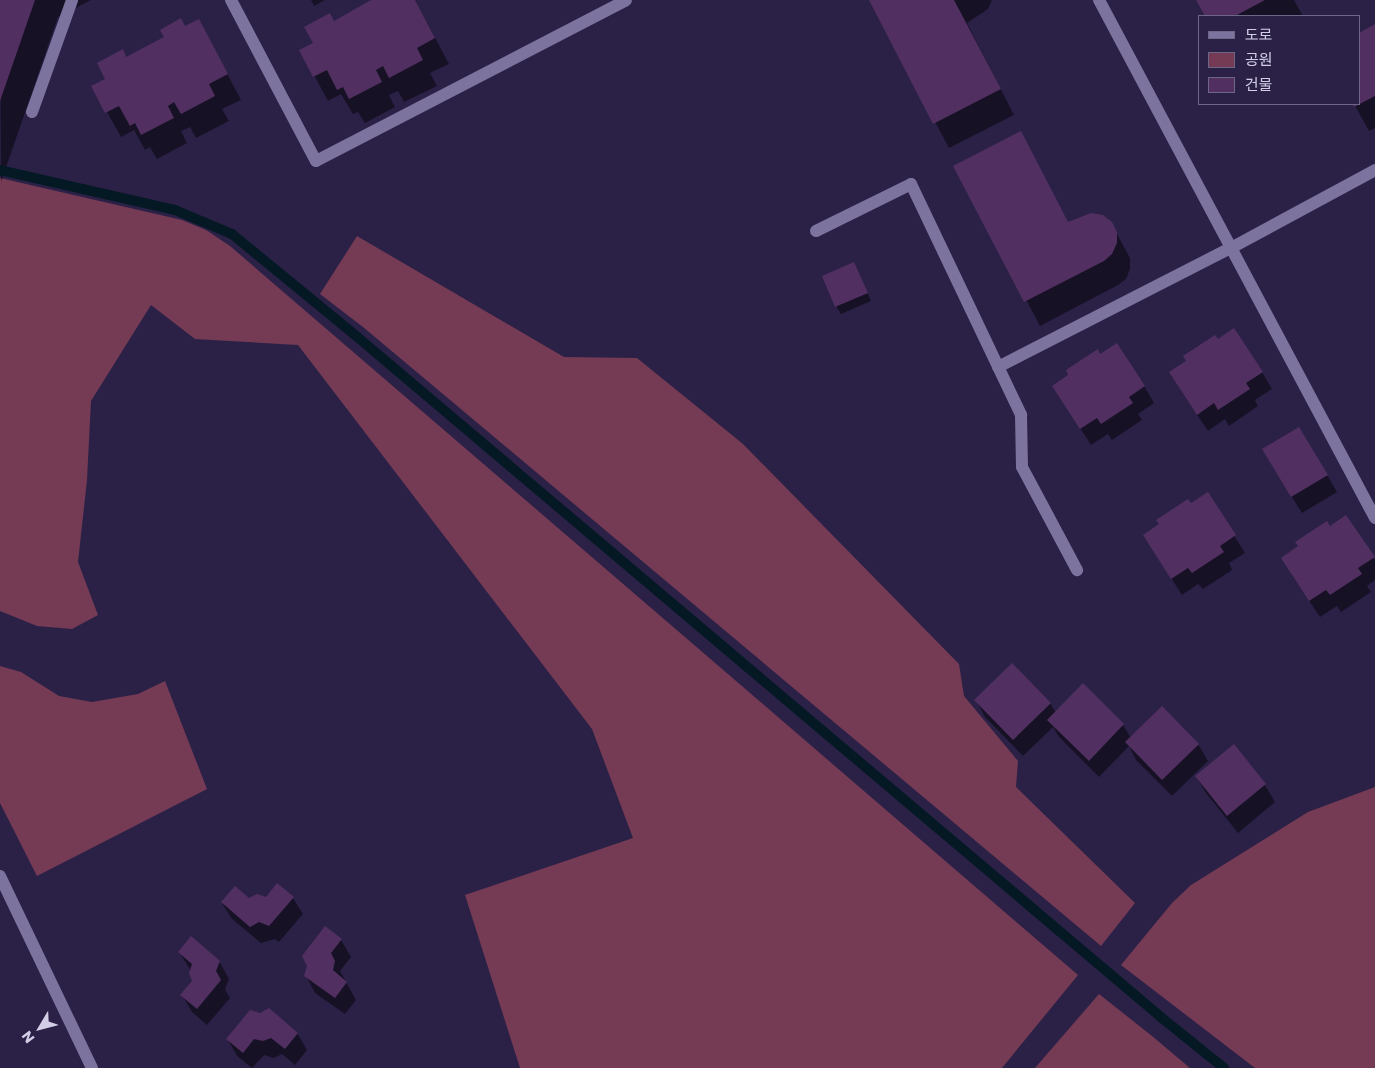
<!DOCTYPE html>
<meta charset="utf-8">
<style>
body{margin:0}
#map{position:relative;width:1375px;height:1068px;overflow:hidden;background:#2b2147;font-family:Poppins,"Noto Sans KR",sans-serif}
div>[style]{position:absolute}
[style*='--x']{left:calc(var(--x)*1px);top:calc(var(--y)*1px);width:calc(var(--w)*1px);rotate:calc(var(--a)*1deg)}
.green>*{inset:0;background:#753a54}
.shadow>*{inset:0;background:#0007}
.stream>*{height:10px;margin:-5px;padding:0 5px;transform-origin:5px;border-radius:5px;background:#041924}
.building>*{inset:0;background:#513061}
.minor>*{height:12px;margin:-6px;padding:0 6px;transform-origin:6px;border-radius:6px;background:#7c739f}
span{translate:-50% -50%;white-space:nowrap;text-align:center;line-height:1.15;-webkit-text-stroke:4px #2b2147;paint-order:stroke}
.legend{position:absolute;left:1198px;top:15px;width:162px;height:90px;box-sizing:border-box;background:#2b2147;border:1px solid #6e6687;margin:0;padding:6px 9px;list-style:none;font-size:15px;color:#d2cee6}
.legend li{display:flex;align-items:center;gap:10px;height:25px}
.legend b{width:25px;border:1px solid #6e6687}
.north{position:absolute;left:15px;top:1003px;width:50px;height:50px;-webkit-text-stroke:4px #2b2147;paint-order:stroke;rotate:233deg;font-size:14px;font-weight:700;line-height:20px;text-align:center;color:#d2cee6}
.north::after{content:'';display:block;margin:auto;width:18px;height:22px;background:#d2cee6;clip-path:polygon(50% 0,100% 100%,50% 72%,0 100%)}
</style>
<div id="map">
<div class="green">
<div style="clip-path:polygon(0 178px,182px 220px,206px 230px,230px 246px,1078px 975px,1002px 1068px,520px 1068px,465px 895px,633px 838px,592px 729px,298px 345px,195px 339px,151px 305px,91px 401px,87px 480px,78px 562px,98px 615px,72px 629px,37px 626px,0 611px)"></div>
<div style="clip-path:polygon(357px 236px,564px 357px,637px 358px,743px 444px,959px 664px,964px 696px,1018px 761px,1016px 787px,1135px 903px,1101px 946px,363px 327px,320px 294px)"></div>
<div style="clip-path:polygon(0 666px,21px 672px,59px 696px,92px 702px,138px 694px,165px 681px,207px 789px,37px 876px,0 803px)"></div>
<div style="clip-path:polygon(1375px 787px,1375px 1068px,1255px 1068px,1121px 965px,1172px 903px,1191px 885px,1308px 812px)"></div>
<div style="clip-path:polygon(1099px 994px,1152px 1036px,1190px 1068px,1035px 1068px)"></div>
</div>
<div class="shadow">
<div style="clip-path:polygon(0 0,91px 0,58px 17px,1px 182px)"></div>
<div style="clip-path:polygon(311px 0,325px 0,314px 6px)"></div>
<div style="clip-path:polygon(372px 0,415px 0,449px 64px,430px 73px,437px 86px,404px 102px,398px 91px,389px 95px,395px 107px,365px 123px,358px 112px,353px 114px,341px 94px,328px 101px,301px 51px,315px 44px,334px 22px)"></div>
<div style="clip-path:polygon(870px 0,992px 0,988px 9px,967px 23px,1014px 115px,949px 148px)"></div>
<div style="clip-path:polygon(1197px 0,1294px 0,1303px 16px,1206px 16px)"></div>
<div style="clip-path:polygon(1375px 26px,1375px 128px,1369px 131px,1354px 104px,1359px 104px,1359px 34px)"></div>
<div style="clip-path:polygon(185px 27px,212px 45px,241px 100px,222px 109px,229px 121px,196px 138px,190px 127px,181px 131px,187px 143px,157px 159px,150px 147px,145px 150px,134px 130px,121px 137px,93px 87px,107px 80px,126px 58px)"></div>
<div style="clip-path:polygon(955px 166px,1069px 223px,1111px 223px,1130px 258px,1130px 269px,1126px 279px,1118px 285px,1040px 326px)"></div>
<div style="clip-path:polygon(854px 263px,871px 301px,841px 314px,836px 306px)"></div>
<div style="clip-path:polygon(1100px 356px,1144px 386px,1154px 403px,1138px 414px,1142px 420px,1112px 440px,1108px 434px,1091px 445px,1053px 386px)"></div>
<div style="clip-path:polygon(1188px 361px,1262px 372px,1272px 389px,1255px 400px,1258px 406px,1229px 426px,1225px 419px,1208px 431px,1180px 389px)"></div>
<div style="clip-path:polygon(1273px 467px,1327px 475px,1337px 492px,1302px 513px)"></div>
<div style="clip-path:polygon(1208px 494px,1245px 553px,1229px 563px,1232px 570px,1203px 589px,1198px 584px,1182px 595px,1144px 536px)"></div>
<div style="clip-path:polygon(1346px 516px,1375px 560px,1375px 580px,1367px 586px,1371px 592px,1341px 612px,1337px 606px,1320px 617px,1292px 575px)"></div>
<div style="clip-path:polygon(1083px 685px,1123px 725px,1131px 738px,1198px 744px,1208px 761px,1172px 796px,1136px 760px,1129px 746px,1099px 777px,1059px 737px,1053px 727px,1023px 756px,985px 717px,976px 700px,1050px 703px,1056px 713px)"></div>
<div style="clip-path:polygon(1233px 746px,1265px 785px,1275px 802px,1238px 833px,1206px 793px,1196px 776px)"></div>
<div style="clip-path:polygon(293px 898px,303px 914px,279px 942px,275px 939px,261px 943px,232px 919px,222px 903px)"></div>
<div style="clip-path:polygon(341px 940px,351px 957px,340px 971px,356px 1000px,345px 1014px,315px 993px,306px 976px,308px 970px,304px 956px)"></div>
<div style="clip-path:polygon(179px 952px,219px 961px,229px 979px,225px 989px,230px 998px,207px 1025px,192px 1012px,182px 995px,194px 982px,191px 971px)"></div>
<div style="clip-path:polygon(269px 1010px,297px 1033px,307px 1050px,295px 1065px,282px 1054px,274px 1058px,264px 1055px,252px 1068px,237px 1056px,228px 1040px,255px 1014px)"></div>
</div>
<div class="stream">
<div style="--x:0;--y:170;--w:180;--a:12.9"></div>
<div style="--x:175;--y:210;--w:62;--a:22.8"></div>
<div style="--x:232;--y:234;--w:159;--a:39.4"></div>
<div style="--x:355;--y:335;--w:1057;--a:40.24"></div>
<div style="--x:1162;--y:1018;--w:80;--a:38.9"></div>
</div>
<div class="building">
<div style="clip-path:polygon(0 0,35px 0,0 101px)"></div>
<div style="clip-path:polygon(371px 0,415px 0,435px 38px,417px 48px,423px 60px,389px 78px,383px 66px,376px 70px,382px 82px,349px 99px,343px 87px,337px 90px,327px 70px,313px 77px,299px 50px,313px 43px,304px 27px,330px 13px,334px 21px)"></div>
<div style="clip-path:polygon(869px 0,954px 0,1001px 89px,933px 124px)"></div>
<div style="clip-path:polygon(1196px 0,1265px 0,1235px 16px,1205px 16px)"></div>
<div style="clip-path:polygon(181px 18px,185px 26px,199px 19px,228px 74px,209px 84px,215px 96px,181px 114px,174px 102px,168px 106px,174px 118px,141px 135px,135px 123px,130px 126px,119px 106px,105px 113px,91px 86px,105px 79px,97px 63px,123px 49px,126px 57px,164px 37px,160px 30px)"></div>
<div style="clip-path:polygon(1375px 24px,1375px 96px,1354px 107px,1352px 104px,1359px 104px,1359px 33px)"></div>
<div style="clip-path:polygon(1021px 131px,1068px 222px,1091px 213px,1103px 215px,1112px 222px,1117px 232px,1117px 243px,1112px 254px,1104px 261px,1024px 302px,953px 166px)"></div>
<div style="clip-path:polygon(854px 262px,868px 293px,835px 307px,822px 276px)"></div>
<div style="clip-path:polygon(1234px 328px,1263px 372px,1246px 383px,1250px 389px,1218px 410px,1214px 403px,1197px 415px,1169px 372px,1186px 361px,1183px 356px,1215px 335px,1218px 339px)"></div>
<div style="clip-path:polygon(1117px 343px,1145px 386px,1129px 397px,1133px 403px,1101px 424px,1097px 418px,1080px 429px,1052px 386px,1068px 375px,1066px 370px,1098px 349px,1100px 354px)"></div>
<div style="clip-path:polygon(1299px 427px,1328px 475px,1291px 497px,1262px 449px)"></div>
<div style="clip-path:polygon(1208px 492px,1236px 535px,1220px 546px,1224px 552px,1192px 573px,1188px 568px,1171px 579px,1143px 535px,1159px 524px,1156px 520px,1188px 499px,1191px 503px)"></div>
<div style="clip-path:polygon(1346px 515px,1375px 557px,1358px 568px,1362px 574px,1330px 595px,1326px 590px,1309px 601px,1281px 558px,1298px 546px,1295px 542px,1327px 521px,1330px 526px)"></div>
<div style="clip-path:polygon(1012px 663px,1051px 703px,1013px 740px,974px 700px)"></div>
<div style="clip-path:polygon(1083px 683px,1124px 724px,1089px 761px,1047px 720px)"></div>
<div style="clip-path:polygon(1162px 706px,1199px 744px,1162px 780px,1125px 742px)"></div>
<div style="clip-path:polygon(1234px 744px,1266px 784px,1227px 816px,1195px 776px)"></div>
<div style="clip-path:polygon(277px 883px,294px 897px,269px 926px,259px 922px,250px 927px,221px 902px,235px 886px,249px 898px,257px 894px,266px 897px)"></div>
<div style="clip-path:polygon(325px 926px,342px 939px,331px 953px,335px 961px,333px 970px,347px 982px,335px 998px,304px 976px,307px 966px,302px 956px)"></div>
<div style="clip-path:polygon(191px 936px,220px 961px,216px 971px,221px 980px,197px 1009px,180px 995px,192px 981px,189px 973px,192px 964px,178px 952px)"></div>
<div style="clip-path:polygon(269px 1008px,298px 1033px,285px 1049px,271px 1038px,263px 1041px,254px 1039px,243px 1053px,226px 1039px,250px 1010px,260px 1013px)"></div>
</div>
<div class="minor">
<div style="--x:231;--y:0;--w:182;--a:62.2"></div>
<div style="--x:316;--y:161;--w:349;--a:-27.4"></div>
<div style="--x:1099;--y:0;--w:587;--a:61.95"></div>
<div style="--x:32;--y:112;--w:119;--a:-70.3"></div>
<div style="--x:816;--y:231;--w:106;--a:-26.3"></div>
<div style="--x:911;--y:184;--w:256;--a:64.5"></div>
<div style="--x:1021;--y:415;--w:52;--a:88.9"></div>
<div style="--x:1022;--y:467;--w:117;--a:61.9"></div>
<div style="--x:998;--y:367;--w:262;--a:-27.1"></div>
<div style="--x:1231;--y:248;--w:164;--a:-28.4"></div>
<div style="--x:0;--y:876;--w:213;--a:64.4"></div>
</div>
<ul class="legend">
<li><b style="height:6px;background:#7c739f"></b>도로</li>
<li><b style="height:14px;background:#753a54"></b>공원</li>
<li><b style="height:14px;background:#513061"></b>건물</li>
</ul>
<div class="north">N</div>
</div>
